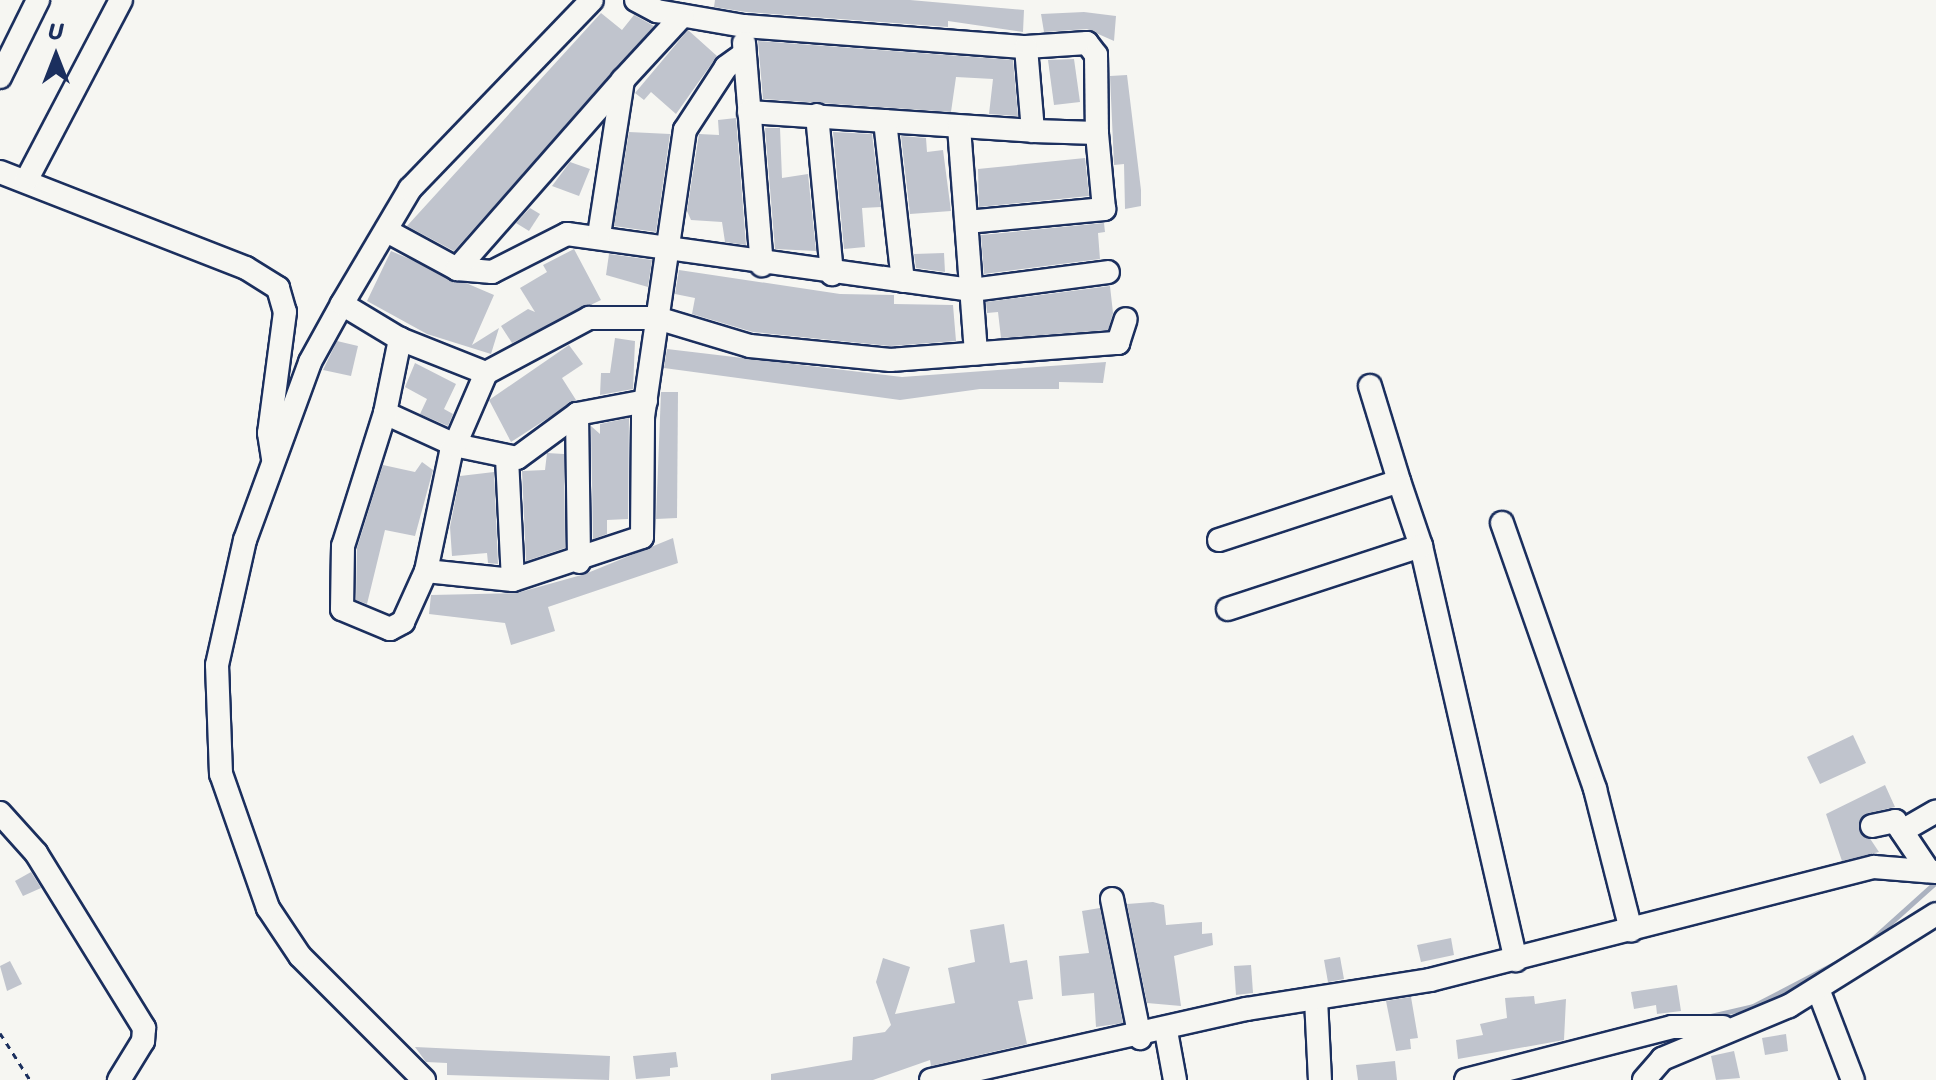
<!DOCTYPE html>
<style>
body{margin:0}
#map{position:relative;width:1936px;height:1080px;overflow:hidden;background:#f6f6f2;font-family:Sriracha,sans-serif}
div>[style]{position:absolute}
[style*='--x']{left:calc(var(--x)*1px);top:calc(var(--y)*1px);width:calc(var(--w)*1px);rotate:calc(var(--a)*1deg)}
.stream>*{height:5px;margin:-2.5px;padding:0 2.5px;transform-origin:2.5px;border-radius:2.5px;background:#abb2c0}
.building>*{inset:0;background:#c0c4cd}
.path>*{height:3px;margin-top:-1.5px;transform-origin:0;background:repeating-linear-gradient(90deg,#1b2f5e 0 6px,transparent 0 12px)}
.roads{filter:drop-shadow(2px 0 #1b2f5e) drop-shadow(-2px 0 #1b2f5e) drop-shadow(0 2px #1b2f5e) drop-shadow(0 -2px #1b2f5e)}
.minor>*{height:22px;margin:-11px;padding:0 11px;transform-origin:11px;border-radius:11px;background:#f6f6f2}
span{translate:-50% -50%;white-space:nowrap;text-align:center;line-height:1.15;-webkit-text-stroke:6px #f6f6f2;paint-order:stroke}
.north{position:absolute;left:16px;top:16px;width:80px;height:80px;-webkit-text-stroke:6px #f6f6f2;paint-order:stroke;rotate:0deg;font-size:22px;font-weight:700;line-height:32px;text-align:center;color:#1b2f5e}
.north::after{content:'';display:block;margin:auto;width:28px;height:36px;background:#1b2f5e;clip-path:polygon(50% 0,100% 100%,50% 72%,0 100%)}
</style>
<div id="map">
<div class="stream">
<div style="--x:1859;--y:951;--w:103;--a:-41.9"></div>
<div style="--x:1702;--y:1018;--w:52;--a:-13.2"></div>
<div style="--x:1753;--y:1006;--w:106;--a:-27.5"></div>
</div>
<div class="building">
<div style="clip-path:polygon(715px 0,910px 0,1024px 10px,1023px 32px,948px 21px,948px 27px,746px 12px,714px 7px)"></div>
<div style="clip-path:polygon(1084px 12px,1116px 16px,1114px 41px,1087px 29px,1044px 32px,1041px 14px)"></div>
<div style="clip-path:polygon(601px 13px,622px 30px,634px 15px,654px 26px,454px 251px,407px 226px)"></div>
<div style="clip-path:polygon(688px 30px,717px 56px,676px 114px,651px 92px,644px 100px,635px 93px)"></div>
<div style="clip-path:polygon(758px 41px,1013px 60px,1018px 116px,989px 114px,993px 79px,956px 77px,951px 112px,763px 99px)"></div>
<div style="clip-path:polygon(1074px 59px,1080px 102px,1054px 105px,1048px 60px)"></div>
<div style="clip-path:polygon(1127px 75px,1141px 190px,1141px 206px,1125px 209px,1124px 164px,1114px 165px,1110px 76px)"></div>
<div style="clip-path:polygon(736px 118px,746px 245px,725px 242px,722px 222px,691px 220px,687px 211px,699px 134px,719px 135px,718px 120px)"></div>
<div style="clip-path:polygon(765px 128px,780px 128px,782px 178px,808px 174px,816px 251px,775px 249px)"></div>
<div style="clip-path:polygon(629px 132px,670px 134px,656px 232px,614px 226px)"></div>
<div style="clip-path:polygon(833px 132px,872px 134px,881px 207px,862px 208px,865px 247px,844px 249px)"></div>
<div style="clip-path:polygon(901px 136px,926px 138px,927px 152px,943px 150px,951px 211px,910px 214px)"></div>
<div style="clip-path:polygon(1085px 158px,1089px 196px,979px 207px,978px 169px)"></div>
<div style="clip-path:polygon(570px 162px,590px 169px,579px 196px,552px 186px)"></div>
<div style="clip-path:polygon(530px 208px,540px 214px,529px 231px,516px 223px)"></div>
<div style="clip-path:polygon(1104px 223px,1105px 232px,1098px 233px,1100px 259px,984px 274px,981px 235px)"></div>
<div style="clip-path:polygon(574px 249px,601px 300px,512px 343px,501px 326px,528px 309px,535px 312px,520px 288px,547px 272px,543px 265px)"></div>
<div style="clip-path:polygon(391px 251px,494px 295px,472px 345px,499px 328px,491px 354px,427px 334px,367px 301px)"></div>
<div style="clip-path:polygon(944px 253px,945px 272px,916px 268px,914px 254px)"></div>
<div style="clip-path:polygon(609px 254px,652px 260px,648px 287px,606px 275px)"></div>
<div style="clip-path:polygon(679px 270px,840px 294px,894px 295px,894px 304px,953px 305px,956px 341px,890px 346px,753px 332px,692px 314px,695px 298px,675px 294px)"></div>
<div style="clip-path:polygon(1110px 286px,1113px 313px,1108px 330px,1001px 338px,998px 312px,987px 313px,986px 302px)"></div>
<div style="clip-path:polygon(615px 338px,635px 341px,633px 389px,600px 395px,601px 373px,610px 373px)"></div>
<div style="clip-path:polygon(337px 341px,358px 346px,351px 376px,323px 370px)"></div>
<div style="clip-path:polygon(569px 345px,583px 364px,562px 378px,576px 400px,511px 442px,489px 400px)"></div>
<div style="clip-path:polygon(667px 349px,902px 377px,1106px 362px,1103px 383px,1059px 382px,1059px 389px,980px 389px,900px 400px,664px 368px)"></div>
<div style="clip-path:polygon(415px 363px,456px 384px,444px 409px,453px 414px,448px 426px,420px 414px,427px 399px,405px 387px)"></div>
<div style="clip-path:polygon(661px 392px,678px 392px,677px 518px,656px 519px)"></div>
<div style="clip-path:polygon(629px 418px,628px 519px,607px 520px,607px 534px,593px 539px,591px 426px,600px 434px,600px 424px)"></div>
<div style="clip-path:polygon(547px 453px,564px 454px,565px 548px,526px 561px,522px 471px,545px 470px)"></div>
<div style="clip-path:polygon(422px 462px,433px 470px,415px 536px,385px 530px,367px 604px,356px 600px,357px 548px,383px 465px,415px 472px)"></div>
<div style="clip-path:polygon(494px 472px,498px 564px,488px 563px,487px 553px,452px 556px,450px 527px,460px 476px)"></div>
<div style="clip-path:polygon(673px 538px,678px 563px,548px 607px,555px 631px,511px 645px,505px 623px,429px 614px,431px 595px,517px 593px,585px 574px)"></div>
<div style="clip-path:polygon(1853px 735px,1866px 763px,1820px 784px,1807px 757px)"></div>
<div style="clip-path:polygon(1885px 785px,1895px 807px,1868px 813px,1859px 822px,1879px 852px,1842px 861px,1826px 814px)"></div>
<div style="clip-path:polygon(31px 872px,41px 888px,23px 896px,15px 881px)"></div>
<div style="clip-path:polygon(1153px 902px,1164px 905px,1166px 925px,1202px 922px,1202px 934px,1212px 933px,1213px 945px,1174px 956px,1181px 1006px,1147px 1003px,1127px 904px)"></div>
<div style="clip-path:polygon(1100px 908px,1123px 1023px,1096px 1027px,1094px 993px,1062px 996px,1059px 956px,1089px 953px,1082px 911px)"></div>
<div style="clip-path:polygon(1004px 924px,1010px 963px,1027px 960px,1033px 999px,1018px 1001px,1027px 1044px,931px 1066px,930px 1060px,873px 1080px,771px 1080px,771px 1074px,852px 1060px,853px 1037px,885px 1032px,891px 1025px,876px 982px,883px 958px,910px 967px,895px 1014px,955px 1003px,948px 968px,975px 962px,970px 930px)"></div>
<div style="clip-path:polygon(1451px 938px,1454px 955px,1421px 962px,1417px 945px)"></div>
<div style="clip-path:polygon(1340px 957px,1344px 979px,1328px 982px,1324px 960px)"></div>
<div style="clip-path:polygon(10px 961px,22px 984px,7px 991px,0 966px)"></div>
<div style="clip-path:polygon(1251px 965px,1253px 993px,1236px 995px,1234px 966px)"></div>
<div style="clip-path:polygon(1677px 985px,1681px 1011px,1657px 1014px,1656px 1005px,1634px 1009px,1631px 992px)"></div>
<div style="clip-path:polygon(1534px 996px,1535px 1004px,1566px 999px,1564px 1040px,1458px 1059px,1456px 1040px,1483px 1035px,1480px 1024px,1507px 1018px,1505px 998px)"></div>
<div style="clip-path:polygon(1411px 997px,1418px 1038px,1410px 1039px,1411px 1049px,1396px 1051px,1386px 1001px)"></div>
<div style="clip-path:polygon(1786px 1034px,1788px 1051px,1765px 1055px,1762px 1038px)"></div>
<div style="clip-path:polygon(415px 1047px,610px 1056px,609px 1080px,447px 1075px,447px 1063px,426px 1062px)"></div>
<div style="clip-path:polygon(1734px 1051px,1740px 1078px,1716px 1080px,1711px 1056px)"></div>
<div style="clip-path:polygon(676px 1052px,678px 1067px,670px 1068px,670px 1076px,636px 1079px,633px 1056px)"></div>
<div style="clip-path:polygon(1395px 1061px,1397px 1080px,1358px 1080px,1356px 1065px)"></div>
</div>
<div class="path">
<div style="--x:0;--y:1033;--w:56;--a:57.4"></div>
</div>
<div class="roads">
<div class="minor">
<div style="--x:636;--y:0;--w:24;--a:28"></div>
<div style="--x:657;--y:11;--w:88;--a:9.8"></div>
<div style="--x:744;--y:26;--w:283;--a:4.3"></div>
<div style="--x:1026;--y:47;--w:61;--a:-3.8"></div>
<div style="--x:1087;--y:43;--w:15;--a:53"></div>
<div style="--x:1096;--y:55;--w:78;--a:89.3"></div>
<div style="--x:744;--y:43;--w:223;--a:85.4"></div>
<div style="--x:0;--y:77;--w:86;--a:-63.7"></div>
<div style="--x:749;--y:112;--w:285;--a:3.8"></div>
<div style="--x:1033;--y:131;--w:84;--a:-94.8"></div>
<div style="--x:817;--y:115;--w:160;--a:84.6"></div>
<div style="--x:885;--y:121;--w:161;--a:83.6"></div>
<div style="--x:959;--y:127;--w:227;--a:85.7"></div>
<div style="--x:0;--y:172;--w:264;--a:21.3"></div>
<div style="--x:246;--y:268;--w:38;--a:32"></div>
<div style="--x:278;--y:288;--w:25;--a:74"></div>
<div style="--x:285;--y:312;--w:122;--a:97.5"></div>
<div style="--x:269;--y:433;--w:26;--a:81"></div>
<div style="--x:26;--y:181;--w:204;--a:-62.3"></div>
<div style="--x:967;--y:222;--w:138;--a:-5.4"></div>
<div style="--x:1104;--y:209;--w:76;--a:-95.3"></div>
<div style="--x:1097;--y:133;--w:64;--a:-178.2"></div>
<div style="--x:387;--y:231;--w:80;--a:28.5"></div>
<div style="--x:457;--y:269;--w:35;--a:5"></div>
<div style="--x:492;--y:272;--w:84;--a:-26.9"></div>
<div style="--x:567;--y:234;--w:409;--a:7.9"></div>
<div style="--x:972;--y:290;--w:137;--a:-7.5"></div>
<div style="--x:599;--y:235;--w:157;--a:-81.2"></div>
<div style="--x:623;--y:80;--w:87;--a:-47.3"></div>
<div style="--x:457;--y:269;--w:252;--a:-48.7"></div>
<div style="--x:342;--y:304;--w:68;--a:31.1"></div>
<div style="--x:1370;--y:386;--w:99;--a:73"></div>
<div style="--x:646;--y:401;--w:70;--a:169.3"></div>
<div style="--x:577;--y:414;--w:74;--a:143.7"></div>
<div style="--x:517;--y:458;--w:63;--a:-168.2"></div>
<div style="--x:455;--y:445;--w:77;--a:-155.4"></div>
<div style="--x:385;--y:413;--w:139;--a:107.5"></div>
<div style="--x:343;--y:546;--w:63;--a:90.9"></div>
<div style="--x:342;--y:609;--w:52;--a:22.6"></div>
<div style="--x:390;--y:629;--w:15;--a:-28"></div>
<div style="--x:403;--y:622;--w:56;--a:-65.7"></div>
<div style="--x:426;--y:571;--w:122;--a:-78.1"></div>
<div style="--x:451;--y:452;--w:8;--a:-60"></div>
<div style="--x:455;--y:445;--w:78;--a:-66.7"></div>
<div style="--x:486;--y:373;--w:117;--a:-28.1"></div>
<div style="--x:589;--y:318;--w:68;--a:0"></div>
<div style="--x:657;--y:318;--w:97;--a:16.8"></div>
<div style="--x:750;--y:346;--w:141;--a:5.7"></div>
<div style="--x:890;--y:360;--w:229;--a:-4.3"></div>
<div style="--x:1118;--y:343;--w:25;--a:-72"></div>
<div style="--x:385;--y:413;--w:76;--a:-78.5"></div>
<div style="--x:400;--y:339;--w:92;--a:21.6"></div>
<div style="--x:577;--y:414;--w:148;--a:89.2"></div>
<div style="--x:507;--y:458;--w:122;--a:87.2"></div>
<div style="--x:1502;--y:523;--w:282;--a:70.7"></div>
<div style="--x:1595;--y:789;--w:146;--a:75.7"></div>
<div style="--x:1219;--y:540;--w:189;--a:-18.1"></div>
<div style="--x:1399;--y:481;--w:69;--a:71.3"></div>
<div style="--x:1421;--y:546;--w:425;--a:77.1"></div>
<div style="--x:426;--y:571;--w:87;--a:5.9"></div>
<div style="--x:513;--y:580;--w:136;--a:-18.4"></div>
<div style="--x:642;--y:537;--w:120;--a:-89.5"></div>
<div style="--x:643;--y:417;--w:290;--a:-81.7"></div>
<div style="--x:685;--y:130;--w:75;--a:-56.9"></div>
<div style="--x:726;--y:67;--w:22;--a:-36"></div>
<div style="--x:1228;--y:609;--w:203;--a:-18.1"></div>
<div style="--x:0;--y:813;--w:54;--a:48"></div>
<div style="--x:36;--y:853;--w:206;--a:58.3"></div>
<div style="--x:144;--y:1028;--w:13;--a:94"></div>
<div style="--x:143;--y:1041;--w:46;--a:121.6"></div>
<div style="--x:1872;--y:826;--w:24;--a:-12"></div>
<div style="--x:1895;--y:821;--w:59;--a:56"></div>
<div style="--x:1902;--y:831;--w:39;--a:-30"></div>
<div style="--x:1112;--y:899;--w:142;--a:78.6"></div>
<div style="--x:1818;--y:989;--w:97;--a:69"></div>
<div style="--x:1316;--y:999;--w:81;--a:87.2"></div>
<div style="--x:1166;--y:1031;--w:50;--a:79.6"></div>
<div style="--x:424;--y:1080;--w:175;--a:-135"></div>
<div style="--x:300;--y:956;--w:58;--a:-123.7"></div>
<div style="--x:268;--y:908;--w:142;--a:-109.3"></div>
<div style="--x:221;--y:774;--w:109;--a:-92.1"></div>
<div style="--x:217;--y:665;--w:128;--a:-77.4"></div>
<div style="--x:245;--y:540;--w:189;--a:-69.9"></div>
<div style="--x:310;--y:362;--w:66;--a:-61.1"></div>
<div style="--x:342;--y:304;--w:134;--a:-59.4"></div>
<div style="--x:410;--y:189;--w:262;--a:-46.1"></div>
<div style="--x:931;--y:1080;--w:324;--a:-12.7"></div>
<div style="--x:1247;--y:1009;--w:185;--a:-9"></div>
<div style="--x:1430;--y:980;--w:458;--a:-14.3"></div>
<div style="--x:1874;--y:867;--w:62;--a:4.6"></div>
<div style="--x:1466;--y:1080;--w:213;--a:-14.4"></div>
<div style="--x:1672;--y:1027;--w:51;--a:0"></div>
<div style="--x:1644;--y:1080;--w:28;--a:-49"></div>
<div style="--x:1662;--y:1059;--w:138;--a:-22.7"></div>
<div style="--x:1789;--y:1006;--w:173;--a:-32"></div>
</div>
</div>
<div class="north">U</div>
</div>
